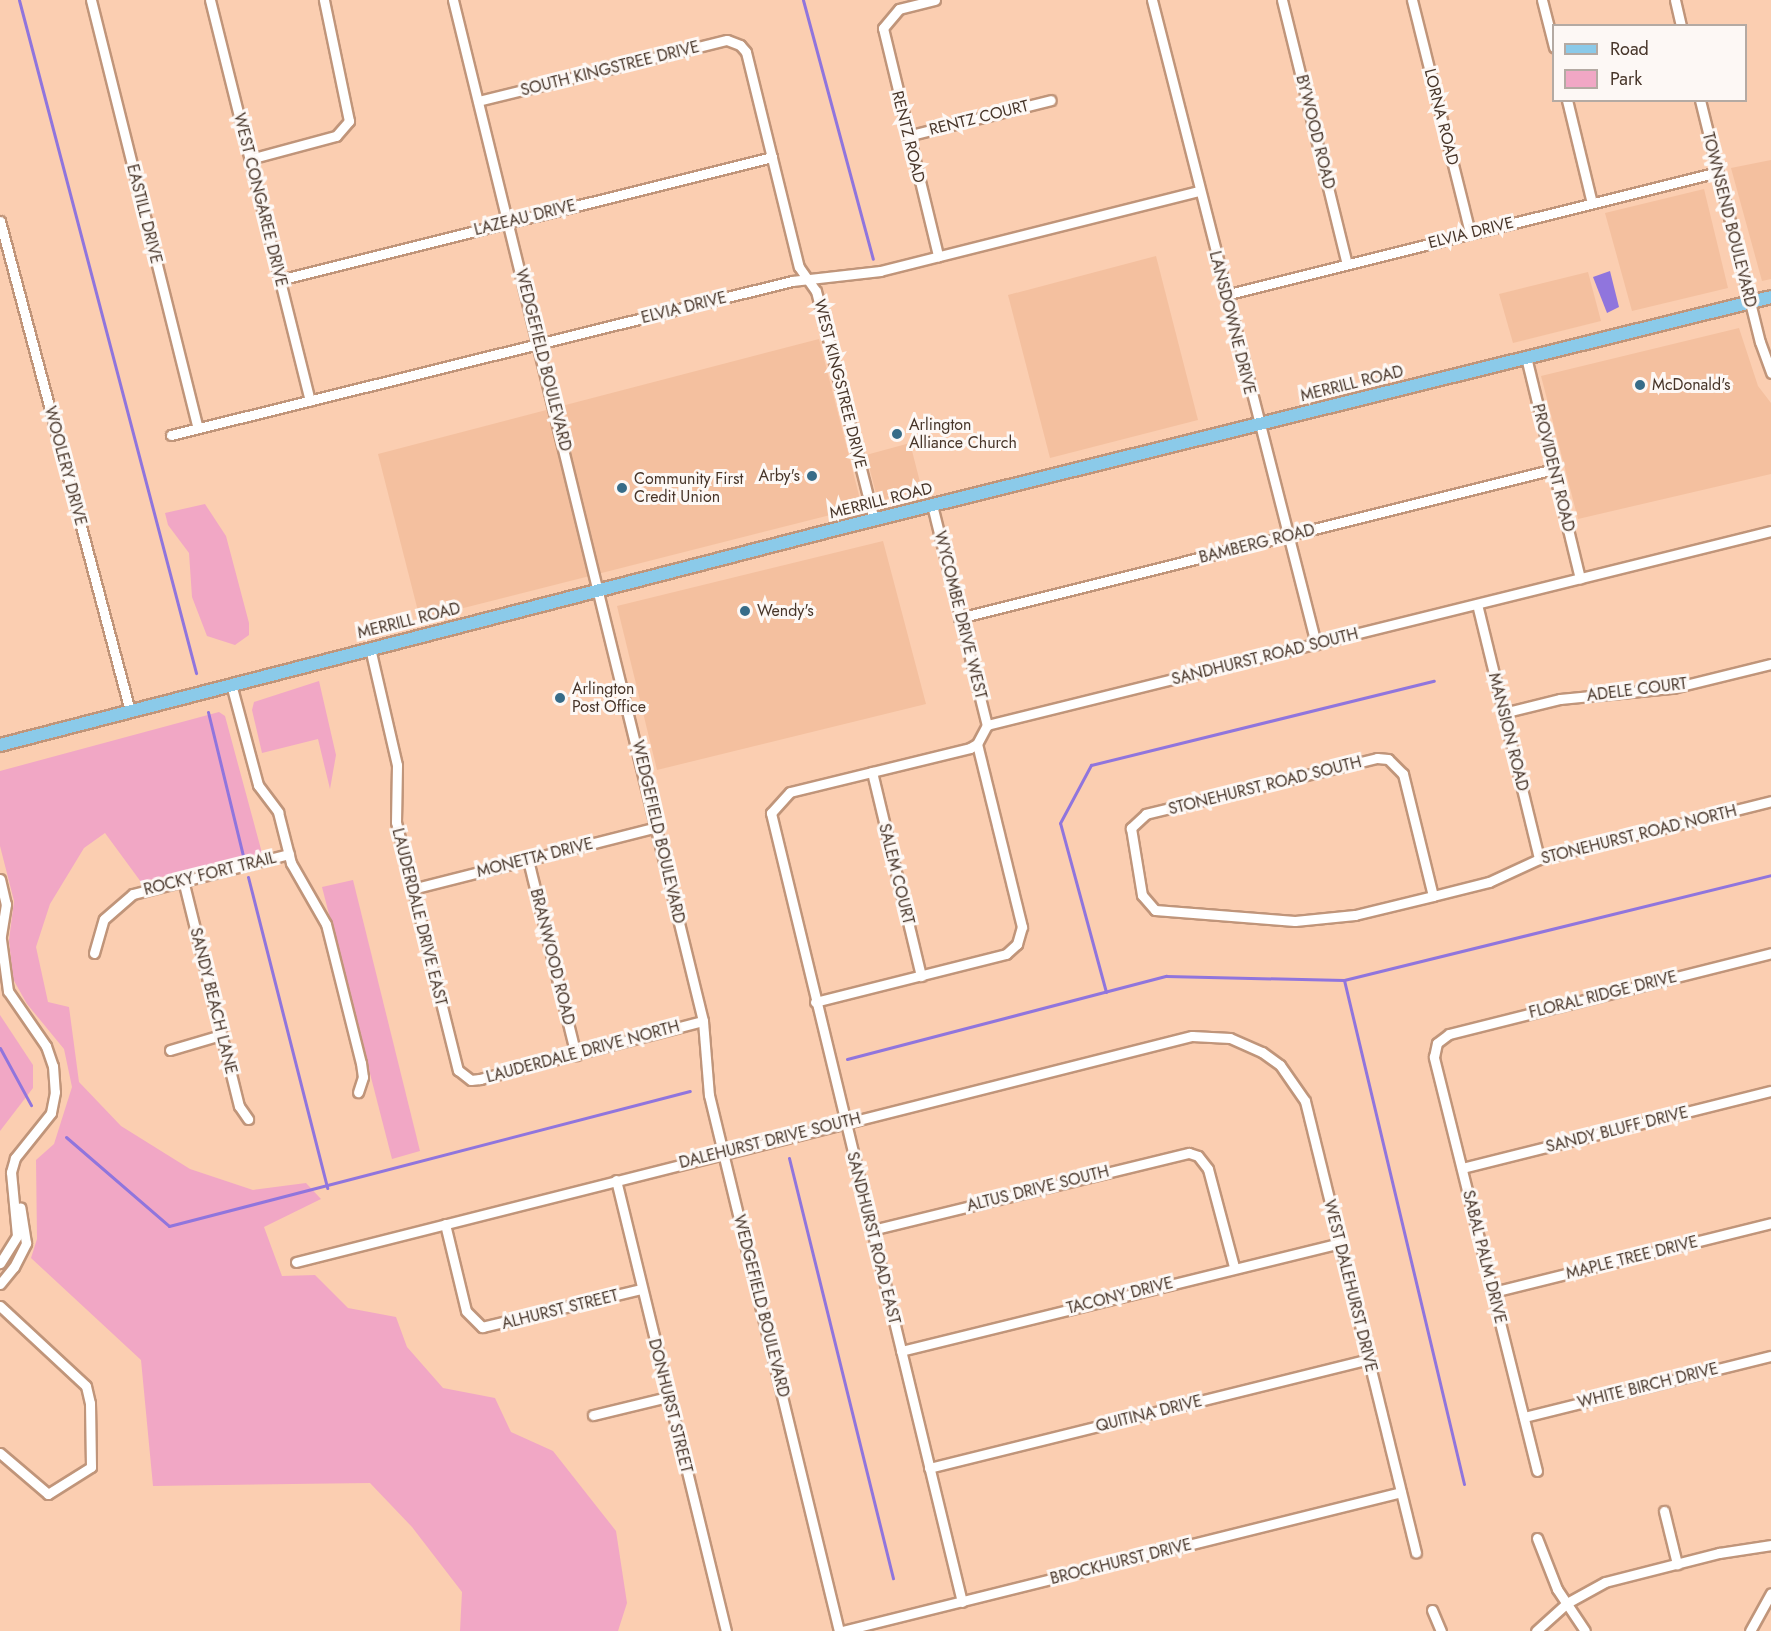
<!DOCTYPE html>
<style>
body{margin:0}
#map{position:relative;width:1771px;height:1631px;overflow:hidden;background:#fbceb1;font-family:Jost,sans-serif}
div>[style]{position:absolute}
[style*='--x']{left:calc(var(--x)*1px);top:calc(var(--y)*1px);width:calc(var(--w)*1px);rotate:calc(var(--a)*1deg)}
.built>*{inset:0;background:#f4c09f}
.green>*{inset:0;background:#f1a7c5}
.water>*{inset:0;background:#9075dd}
.stream>*{height:3px;margin:-1.5px;padding:0 1.5px;transform-origin:1.5px;border-radius:1.5px;background:#9075dd}
.roads{filter:drop-shadow(2px 0 #c0957a) drop-shadow(-2px 0 #c0957a) drop-shadow(0 2px #c0957a) drop-shadow(0 -2px #c0957a)}
.minor>*{height:9px;margin:-4.5px;padding:0 4.5px;transform-origin:4.5px;border-radius:4.5px;background:#fff}
.major>*{height:12px;margin:-6px;padding:0 6px;transform-origin:6px;border-radius:6px;background:#8bcae9}
.dots>*{width:16px;height:16px;translate:-50% -50%;box-sizing:border-box;border:3px solid #fdf8f5;border-radius:50%}
span{translate:-50% -50%;white-space:nowrap;text-align:center;line-height:1.15;-webkit-text-stroke:6px #fdf8f5;paint-order:stroke}
.street-label{font-size:16px;color:#473529}
.poi-label{font-size:16px;color:#473529}
.left{translate:0 -50%;text-align:left}
.right{translate:-100% -50%;text-align:right}
.legend{position:absolute;left:1552px;top:24px;width:195px;height:78px;box-sizing:border-box;background:#fdf8f5;border:2px solid #b4aaa3;margin:0;padding:8px 10px;list-style:none;font-size:18px;color:#473529}
.legend li{display:flex;align-items:center;gap:12px;height:30px}
.legend b{width:30px;border:2px solid #b4aaa3}
</style>
<div id="map">
<div class="built">
<div style="clip-path:polygon(1771px 160px,1771px 279px,1762px 281px,1731px 168px)"></div>
<div style="clip-path:polygon(1704px 189px,1728px 288px,1632px 311px,1605px 213px)"></div>
<div style="clip-path:polygon(1156px 256px,1198px 420px,1050px 458px,1008px 295px)"></div>
<div style="clip-path:polygon(1588px 272px,1601px 321px,1513px 343px,1499px 294px)"></div>
<div style="clip-path:polygon(1739px 328px,1758px 386px,1771px 403px,1771px 474px,1578px 519px,1541px 376px)"></div>
<div style="clip-path:polygon(819px 339px,862px 507px,420px 619px,378px 454px)"></div>
<div style="clip-path:polygon(910px 443px,922px 490px,878px 501px,866px 455px)"></div>
<div style="clip-path:polygon(883px 541px,926px 704px,657px 770px,617px 606px)"></div>
</div>
<div class="green">
<div style="clip-path:polygon(205px 504px,226px 536px,249px 623px,249px 635px,235px 645px,207px 636px,192px 597px,189px 553px,168px 525px,165px 513px)"></div>
<div style="clip-path:polygon(319px 681px,336px 755px,330px 789px,318px 739px,262px 753px,252px 710px,254px 702px)"></div>
<div style="clip-path:polygon(219px 712px,225px 716px,262px 853px,141px 882px,105px 833px,84px 848px,50px 904px,36px 947px,48px 1002px,69px 1007px,79px 1082px,121px 1126px,190px 1169px,253px 1190px,306px 1183px,321px 1199px,264px 1227px,282px 1276px,315px 1275px,348px 1308px,396px 1317px,407px 1347px,443px 1388px,495px 1398px,511px 1432px,553px 1451px,616px 1531px,627px 1603px,618px 1631px,460px 1631px,462px 1592px,412px 1527px,370px 1483px,153px 1486px,141px 1360px,31px 1258px,37px 1239px,36px 1160px,54px 1144px,72px 1087px,64px 1049px,27px 1004px,13px 979px,9px 940px,14px 901px,0 846px,0 771px)"></div>
<div style="clip-path:polygon(353px 880px,420px 1151px,392px 1159px,322px 887px)"></div>
<div style="clip-path:polygon(0 1015px,33px 1065px,33px 1088px,0 1131px)"></div>
</div>
<div class="water">
<div style="clip-path:polygon(1610px 271px,1619px 307px,1607px 313px,1593px 277px)"></div>
</div>
<div class="stream">
<div style="--x:19;--y:0;--w:696;--a:75.26"></div>
<div style="--x:803;--y:0;--w:268;--a:74.9"></div>
<div style="--x:208;--y:712;--w:148;--a:76.3"></div>
<div style="--x:248;--y:877;--w:321;--a:75.7"></div>
<div style="--x:1106;--y:992;--w:175;--a:-105.2"></div>
<div style="--x:1060;--y:823;--w:66;--a:-61.9"></div>
<div style="--x:1091;--y:765;--w:353;--a:-13.8"></div>
<div style="--x:0;--y:1048;--w:65;--a:61.5"></div>
<div style="--x:847;--y:1059;--w:330;--a:-14.6"></div>
<div style="--x:1166;--y:976;--w:178;--a:1.3"></div>
<div style="--x:66;--y:1137;--w:136;--a:40.8"></div>
<div style="--x:169;--y:1226;--w:538;--a:-14.53"></div>
<div style="--x:789;--y:1158;--w:433;--a:76.1"></div>
<div style="--x:1464;--y:1484;--w:518;--a:-103.39"></div>
<div style="--x:1344;--y:980;--w:440;--a:-13.8"></div>
</div>
<div class="roads">
<div class="minor">
<div style="--x:91;--y:0;--w:441;--a:76"></div>
<div style="--x:210;--y:0;--w:413;--a:76"></div>
<div style="--x:453;--y:0;--w:1051;--a:76.24"></div>
<div style="--x:703;--y:1021;--w:74;--a:85.4"></div>
<div style="--x:709;--y:1095;--w:552;--a:76.37"></div>
<div style="--x:935;--y:0;--w:37;--a:166"></div>
<div style="--x:899;--y:9;--w:25;--a:130"></div>
<div style="--x:883;--y:28;--w:235;--a:76.4"></div>
<div style="--x:1152;--y:0;--w:665;--a:75.71"></div>
<div style="--x:1282;--y:0;--w:272;--a:76.2"></div>
<div style="--x:1412;--y:0;--w:240;--a:76"></div>
<div style="--x:1542;--y:0;--w:49;--a:75.7"></div>
<div style="--x:1675;--y:0;--w:27;--a:77"></div>
<div style="--x:1567;--y:100;--w:106;--a:76.4"></div>
<div style="--x:1700;--y:100;--w:249;--a:76.1"></div>
<div style="--x:1760;--y:342;--w:33;--a:70"></div>
<div style="--x:478;--y:101;--w:256;--a:-13.8"></div>
<div style="--x:727;--y:40;--w:14;--a:21"></div>
<div style="--x:740;--y:45;--w:9;--a:49"></div>
<div style="--x:746;--y:52;--w:221;--a:76.2"></div>
<div style="--x:799;--y:267;--w:29;--a:55"></div>
<div style="--x:816;--y:291;--w:236;--a:75.8"></div>
<div style="--x:907;--y:136;--w:148;--a:-14"></div>
<div style="--x:250;--y:159;--w:89;--a:-15"></div>
<div style="--x:336;--y:136;--w:20;--a:-49"></div>
<div style="--x:349;--y:121;--w:124;--a:-101.7"></div>
<div style="--x:0;--y:221;--w:507;--a:75.14"></div>
<div style="--x:279;--y:280;--w:508;--a:-14.01"></div>
<div style="--x:1225;--y:295;--w:508;--a:-14.01"></div>
<div style="--x:1526;--y:357;--w:228;--a:76.3"></div>
<div style="--x:171;--y:435;--w:640;--a:-13.93"></div>
<div style="--x:792;--y:281;--w:89;--a:-6.5"></div>
<div style="--x:880;--y:271;--w:329;--a:-14.1"></div>
<div style="--x:932;--y:505;--w:227;--a:76"></div>
<div style="--x:1477;--y:604;--w:262;--a:76.3"></div>
<div style="--x:959;--y:618;--w:613;--a:-14.06"></div>
<div style="--x:370;--y:648;--w:120;--a:77"></div>
<div style="--x:397;--y:765;--w:57;--a:91"></div>
<div style="--x:396;--y:822;--w:256;--a:76"></div>
<div style="--x:458;--y:1070;--w:16;--a:38"></div>
<div style="--x:471;--y:1080;--w:9;--a:-6"></div>
<div style="--x:480;--y:1079;--w:230;--a:-14.6"></div>
<div style="--x:231;--y:684;--w:105;--a:75"></div>
<div style="--x:258;--y:785;--w:34;--a:53"></div>
<div style="--x:278;--y:812;--w:53;--a:75.7"></div>
<div style="--x:291;--y:863;--w:70;--a:60.2"></div>
<div style="--x:326;--y:924;--w:143;--a:75.9"></div>
<div style="--x:361;--y:1063;--w:14;--a:82"></div>
<div style="--x:363;--y:1077;--w:16;--a:108"></div>
<div style="--x:1503;--y:713;--w:59;--a:-13.8"></div>
<div style="--x:1560;--y:699;--w:114;--a:-5.6"></div>
<div style="--x:1673;--y:688;--w:101;--a:-13.8"></div>
<div style="--x:987;--y:725;--w:808;--a:-13.9"></div>
<div style="--x:872;--y:772;--w:210;--a:76.5"></div>
<div style="--x:528;--y:860;--w:201;--a:76.2"></div>
<div style="--x:0;--y:879;--w:26;--a:77"></div>
<div style="--x:6;--y:904;--w:32;--a:99"></div>
<div style="--x:183;--y:880;--w:233;--a:76.1"></div>
<div style="--x:239;--y:1106;--w:16;--a:55"></div>
<div style="--x:412;--y:889;--w:253;--a:-14.2"></div>
<div style="--x:1433;--y:896;--w:126;--a:-103.8"></div>
<div style="--x:1403;--y:774;--w:21;--a:-135"></div>
<div style="--x:1388;--y:759;--w:11;--a:-175"></div>
<div style="--x:1377;--y:758;--w:238;--a:166.4"></div>
<div style="--x:1146;--y:814;--w:21;--a:137"></div>
<div style="--x:1131;--y:828;--w:68;--a:80.7"></div>
<div style="--x:1142;--y:895;--w:20;--a:49"></div>
<div style="--x:1155;--y:910;--w:140;--a:4.5"></div>
<div style="--x:1295;--y:921;--w:60;--a:-5.7"></div>
<div style="--x:1355;--y:915;--w:80;--a:-13.7"></div>
<div style="--x:1433;--y:896;--w:58;--a:-14"></div>
<div style="--x:1489;--y:882;--w:55;--a:-24.7"></div>
<div style="--x:1539;--y:859;--w:239;--a:-14"></div>
<div style="--x:0;--y:932;--w:60;--a:82.3"></div>
<div style="--x:8;--y:991;--w:67;--a:55.4"></div>
<div style="--x:46;--y:1046;--w:21;--a:71"></div>
<div style="--x:53;--y:1066;--w:26;--a:86"></div>
<div style="--x:55;--y:1092;--w:21;--a:101"></div>
<div style="--x:51;--y:1113;--w:58;--a:128.7"></div>
<div style="--x:15;--y:1158;--w:15;--a:106"></div>
<div style="--x:11;--y:1172;--w:64;--a:84.6"></div>
<div style="--x:17;--y:1236;--w:32;--a:122"></div>
<div style="--x:94;--y:953;--w:35;--a:-74"></div>
<div style="--x:104;--y:919;--w:38;--a:-41"></div>
<div style="--x:133;--y:894;--w:161;--a:-14.4"></div>
<div style="--x:815;--y:1002;--w:197;--a:-14.1"></div>
<div style="--x:1006;--y:954;--w:15;--a:-42"></div>
<div style="--x:1017;--y:944;--w:18;--a:-74"></div>
<div style="--x:1022;--y:927;--w:188;--a:-103.8"></div>
<div style="--x:170;--y:1050;--w:53;--a:-16.4"></div>
<div style="--x:1462;--y:1168;--w:318;--a:-14"></div>
<div style="--x:616;--y:1180;--w:464;--a:76.3"></div>
<div style="--x:445;--y:1224;--w:89;--a:76.4"></div>
<div style="--x:466;--y:1311;--w:23;--a:45"></div>
<div style="--x:482;--y:1327;--w:163;--a:-13.4"></div>
<div style="--x:872;--y:1230;--w:326;--a:-13.7"></div>
<div style="--x:1189;--y:1153;--w:9;--a:18"></div>
<div style="--x:1198;--y:1156;--w:16;--a:52"></div>
<div style="--x:1208;--y:1169;--w:101;--a:75.1"></div>
<div style="--x:296;--y:1262;--w:924;--a:-14.16"></div>
<div style="--x:1192;--y:1036;--w:38;--a:3"></div>
<div style="--x:1230;--y:1038;--w:35;--a:24"></div>
<div style="--x:1262;--y:1052;--w:22;--a:36"></div>
<div style="--x:1280;--y:1065;--w:44;--a:55.2"></div>
<div style="--x:1305;--y:1101;--w:465;--a:76.2"></div>
<div style="--x:0;--y:1284;--w:22;--a:-51"></div>
<div style="--x:14;--y:1267;--w:27;--a:-63"></div>
<div style="--x:26;--y:1243;--w:36;--a:-99"></div>
<div style="--x:1493;--y:1292;--w:286;--a:-13.9"></div>
<div style="--x:0;--y:1306;--w:117;--a:42.9"></div>
<div style="--x:86;--y:1386;--w:17;--a:77"></div>
<div style="--x:90;--y:1403;--w:64;--a:89.1"></div>
<div style="--x:91;--y:1467;--w:51;--a:147.9"></div>
<div style="--x:48;--y:1494;--w:63;--a:-139.5"></div>
<div style="--x:901;--y:1351;--w:452;--a:-13.8"></div>
<div style="--x:593;--y:1415;--w:77;--a:-13.5"></div>
<div style="--x:1524;--y:1417;--w:254;--a:-13.9"></div>
<div style="--x:929;--y:1468;--w:452;--a:-13.9"></div>
<div style="--x:1537;--y:1471;--w:427;--a:-104"></div>
<div style="--x:1434;--y:1057;--w:14;--a:-78"></div>
<div style="--x:1437;--y:1043;--w:15;--a:-37"></div>
<div style="--x:1449;--y:1034;--w:332;--a:-14.1"></div>
<div style="--x:1664;--y:1511;--w:55;--a:76.2"></div>
<div style="--x:1537;--y:1538;--w:55;--a:68.6"></div>
<div style="--x:1557;--y:1589;--w:50;--a:56.3"></div>
<div style="--x:962;--y:1602;--w:812;--a:-103.61"></div>
<div style="--x:771;--y:813;--w:28;--a:-48"></div>
<div style="--x:790;--y:792;--w:185;--a:-13.7"></div>
<div style="--x:970;--y:748;--w:8;--a:-30"></div>
<div style="--x:977;--y:744;--w:21;--a:-62"></div>
<div style="--x:1432;--y:1610;--w:23;--a:67"></div>
<div style="--x:842;--y:1631;--w:576;--a:-13.96"></div>
<div style="--x:1536;--y:1631;--w:42;--a:-42.1"></div>
<div style="--x:1567;--y:1603;--w:43;--a:-28.9"></div>
<div style="--x:1605;--y:1582;--w:118;--a:-14.3"></div>
<div style="--x:1719;--y:1553;--w:53;--a:-8.7"></div>
<div style="--x:1750;--y:1631;--w:43;--a:-61.1"></div>
</div>
<div class="major">
<div style="--x:0;--y:745;--w:872;--a:-14.48"></div>
<div style="--x:844;--y:527;--w:955;--a:-13.93"></div>
</div>
</div>
<div class="dots">
<div style="left:1640px;top:385px;background:#376c88"></div>
<div style="left:897px;top:434px;background:#376c88"></div>
<div style="left:812px;top:476px;background:#376c88"></div>
<div style="left:622px;top:488px;background:#376c88"></div>
<div style="left:745px;top:611px;background:#376c88"></div>
<div style="left:560px;top:698px;background:#376c88"></div>
</div>
<div class="street-label">
<span style="left:610px;top:69px;rotate:-14deg">SOUTH KINGSTREE DRIVE</span>
<span style="left:1441px;top:117px;rotate:76deg">LORNA ROAD</span>
<span style="left:979px;top:118px;rotate:-14deg">RENTZ COURT</span>
<span style="left:1315px;top:132px;rotate:76deg">BYWOOD ROAD</span>
<span style="left:908px;top:137px;rotate:76deg">RENTZ ROAD</span>
<span style="left:260px;top:200px;rotate:76deg">WEST CONGAREE DRIVE</span>
<span style="left:144px;top:214px;rotate:76deg">EASTILL DRIVE</span>
<span style="left:525px;top:218px;rotate:-14deg">LAZEAU DRIVE</span>
<span style="left:1729px;top:220px;rotate:76deg">TOWNSEND BOULEVARD</span>
<span style="left:1471px;top:233px;rotate:-14deg">ELVIA DRIVE</span>
<span style="left:684px;top:308px;rotate:-14deg">ELVIA DRIVE</span>
<span style="left:1232px;top:323px;rotate:76deg">LANSDOWNE DRIVE</span>
<span style="left:543px;top:360px;rotate:76deg">WEDGEFIELD BOULEVARD</span>
<span style="left:840px;top:384px;rotate:76deg">WEST KINGSTREE DRIVE</span>
<span style="left:1352px;top:384px;rotate:-14deg">MERRILL ROAD</span>
<span style="left:65px;top:466px;rotate:75deg">WOOLERY DRIVE</span>
<span style="left:1553px;top:468px;rotate:76deg">PROVIDENT ROAD</span>
<span style="left:881px;top:501px;rotate:-14deg">MERRILL ROAD</span>
<span style="left:1257px;top:544px;rotate:-14deg">BAMBERG ROAD</span>
<span style="left:960px;top:615px;rotate:76deg">WYCOMBE DRIVE WEST</span>
<span style="left:409px;top:621px;rotate:-14deg">MERRILL ROAD</span>
<span style="left:1265px;top:657px;rotate:-14deg">SANDHURST ROAD SOUTH</span>
<span style="left:1637px;top:690px;rotate:-7deg">ADELE COURT</span>
<span style="left:1508px;top:732px;rotate:76deg">MANSION ROAD</span>
<span style="left:1265px;top:786px;rotate:-14deg">STONEHURST ROAD SOUTH</span>
<span style="left:658px;top:832px;rotate:77deg">WEDGEFIELD BOULEVARD</span>
<span style="left:1639px;top:835px;rotate:-14deg">STONEHURST ROAD NORTH</span>
<span style="left:535px;top:858px;rotate:-14deg">MONETTA DRIVE</span>
<span style="left:210px;top:874px;rotate:-14deg">ROCKY FORT TRAIL</span>
<span style="left:896px;top:874px;rotate:76deg">SALEM COURT</span>
<span style="left:419px;top:917px;rotate:76deg">LAUDERDALE DRIVE EAST</span>
<span style="left:552px;top:957px;rotate:76deg">BRANWOOD ROAD</span>
<span style="left:1603px;top:995px;rotate:-14deg">FLORAL RIDGE DRIVE</span>
<span style="left:213px;top:1001px;rotate:76deg">SANDY BEACH LANE</span>
<span style="left:583px;top:1052px;rotate:-15deg">LAUDERDALE DRIVE NORTH</span>
<span style="left:1617px;top:1130px;rotate:-14deg">SANDY BLUFF DRIVE</span>
<span style="left:770px;top:1141px;rotate:-14deg">DALEHURST DRIVE SOUTH</span>
<span style="left:1038px;top:1189px;rotate:-14deg">ALTUS DRIVE SOUTH</span>
<span style="left:873px;top:1238px;rotate:76deg">SANDHURST ROAD EAST</span>
<span style="left:1484px;top:1257px;rotate:76deg">SABAL PALM DRIVE</span>
<span style="left:1632px;top:1258px;rotate:-14deg">MAPLE TREE DRIVE</span>
<span style="left:1350px;top:1286px;rotate:76deg">WEST DALEHURST DRIVE</span>
<span style="left:1120px;top:1296px;rotate:-14deg">TACONY DRIVE</span>
<span style="left:761px;top:1306px;rotate:76deg">WEDGEFIELD BOULEVARD</span>
<span style="left:560px;top:1310px;rotate:-14deg">ALHURST STREET</span>
<span style="left:1648px;top:1386px;rotate:-14deg">WHITE BIRCH DRIVE</span>
<span style="left:670px;top:1406px;rotate:76deg">DONHURST STREET</span>
<span style="left:1149px;top:1414px;rotate:-14deg">QUITINA DRIVE</span>
<span style="left:1121px;top:1562px;rotate:-14deg">BROCKHURST DRIVE</span>
</div>
<div class="poi-label">
<span class="left" style="left:1652px;top:385px">McDonald's</span>
<span class="left" style="left:909px;top:434px">Arlington<br>Alliance Church</span>
<span class="right" style="left:800px;top:476px">Arby's</span>
<span class="left" style="left:634px;top:488px">Community First<br>Credit Union</span>
<span class="left" style="left:757px;top:611px">Wendy's</span>
<span class="left" style="left:572px;top:698px">Arlington<br>Post Office</span>
</div>
<ul class="legend">
<li><b style="height:8px;background:#8bcae9"></b>Road</li>
<li><b style="height:16px;background:#f1a7c5"></b>Park</li>
</ul>
</div>
